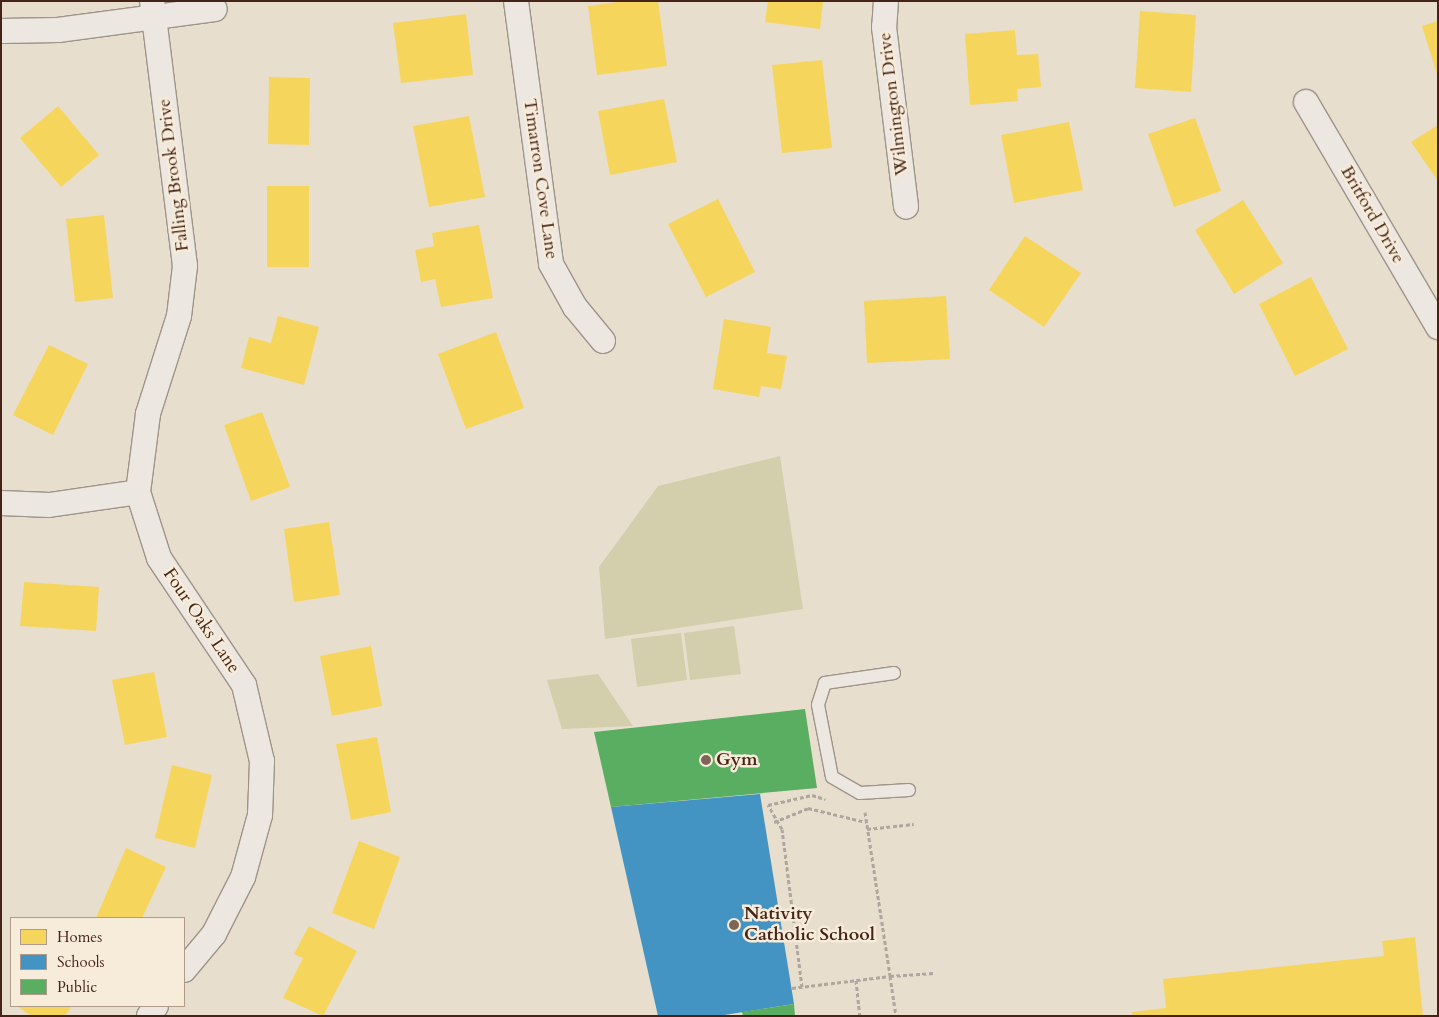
<!DOCTYPE html>
<style>
body{margin:0}
#map{position:relative;width:1439px;height:1017px;overflow:hidden;background:#e8dece;font-family:Cardo,serif}
div>[style]{position:absolute}
[style*='--x']{left:calc(var(--x)*1px);top:calc(var(--y)*1px);width:calc(var(--w)*1px);rotate:calc(var(--a)*1deg)}
.green>*{inset:0;background:#d3ceab}
.homes>*{inset:0;background:#f6d55c}
.schools>*{inset:0;background:#4393c3}
.public>*{inset:0;background:#5aae61}
.path>*{height:3px;margin-top:-1.5px;transform-origin:0;background:repeating-linear-gradient(90deg,#aea79f 0 4px,transparent 0 6.5px)}
.roads{filter:drop-shadow(1px 0 #9e9489) drop-shadow(-1px 0 #9e9489) drop-shadow(0 1px #9e9489) drop-shadow(0 -1px #9e9489)}
.service>*{height:12px;margin:-6px;padding:0 6px;transform-origin:6px;border-radius:6px;background:#ece7e0}
.minor>*{height:24px;margin:-12px;padding:0 12px;transform-origin:12px;border-radius:12px;background:#ece7e0}
.dots>*{width:14px;height:14px;translate:-50% -50%;box-sizing:border-box;border:2px solid #f7ebd9;border-radius:50%}
span{translate:-50% -50%;white-space:nowrap;text-align:center;line-height:1.15;-webkit-text-stroke:5px #f7ebd9;paint-order:stroke}
.street-label{font-size:18px;color:#452417}
.poi-label{font-size:18px;color:#452417;font-weight:700}
.left{translate:0 -50%;text-align:left}
.frame{position:absolute;inset:0;border:2px solid #452417;pointer-events:none}
.legend{position:absolute;left:10px;top:917px;width:175px;height:90px;box-sizing:border-box;background:#f7ebd9;border:1px solid #b09b8b;margin:0;padding:6px 9px;list-style:none;font-size:15px;color:#452417}
.legend li{display:flex;align-items:center;gap:10px;height:25px}
.legend b{width:25px;border:1px solid #b09b8b}
</style>
<div id="map">
<div class="green">
<div style="clip-path:polygon(780px 456px,803px 609px,605px 639px,599px 567px,658px 486px)"></div>
<div style="clip-path:polygon(734px 626px,741px 674px,690px 680px,684px 633px)"></div>
<div style="clip-path:polygon(681px 633px,687px 680px,637px 687px,631px 639px)"></div>
<div style="clip-path:polygon(598px 674px,633px 726px,562px 729px,547px 680px)"></div>
</div>
<div class="homes">
<div style="clip-path:polygon(626px 1px,658px 1px,667px 66px,597px 75px,588px 6px)"></div>
<div style="clip-path:polygon(768px 1px,823px 1px,820px 29px,765px 22px)"></div>
<div style="clip-path:polygon(1140px 11px,1196px 15px,1191px 92px,1135px 88px)"></div>
<div style="clip-path:polygon(466px 14px,473px 75px,401px 83px,393px 23px)"></div>
<div style="clip-path:polygon(1438px 21px,1438px 74px,1437px 74px,1422px 26px)"></div>
<div style="clip-path:polygon(1015px 30px,1017px 55px,1038px 54px,1041px 87px,1017px 89px,1018px 101px,970px 105px,965px 34px)"></div>
<div style="clip-path:polygon(822px 60px,832px 148px,782px 153px,772px 65px)"></div>
<div style="clip-path:polygon(269px 77px,310px 78px,309px 145px,268px 144px)"></div>
<div style="clip-path:polygon(664px 99px,677px 162px,610px 175px,598px 111px)"></div>
<div style="clip-path:polygon(58px 106px,99px 155px,61px 187px,20px 138px)"></div>
<div style="clip-path:polygon(469px 116px,485px 197px,429px 207px,413px 126px)"></div>
<div style="clip-path:polygon(1195px 118px,1221px 191px,1174px 207px,1148px 134px)"></div>
<div style="clip-path:polygon(1069px 122px,1083px 190px,1014px 203px,1001px 135px)"></div>
<div style="clip-path:polygon(1438px 125px,1438px 181px,1411px 142px)"></div>
<div style="clip-path:polygon(267px 186px,309px 186px,309px 267px,267px 267px)"></div>
<div style="clip-path:polygon(718px 199px,755px 272px,706px 297px,668px 224px)"></div>
<div style="clip-path:polygon(1243px 200px,1283px 263px,1234px 294px,1195px 230px)"></div>
<div style="clip-path:polygon(104px 215px,113px 298px,75px 302px,66px 219px)"></div>
<div style="clip-path:polygon(479px 225px,493px 298px,441px 307px,435px 279px,421px 282px,415px 250px,434px 246px,432px 233px)"></div>
<div style="clip-path:polygon(1025px 236px,1081px 273px,1044px 327px,989px 290px)"></div>
<div style="clip-path:polygon(1311px 277px,1348px 349px,1295px 376px,1259px 304px)"></div>
<div style="clip-path:polygon(946px 296px,950px 359px,867px 363px,864px 301px)"></div>
<div style="clip-path:polygon(278px 316px,319px 327px,304px 385px,241px 368px,249px 337px,271px 343px)"></div>
<div style="clip-path:polygon(724px 319px,771px 327px,767px 353px,787px 356px,781px 389px,761px 386px,759px 397px,713px 389px)"></div>
<div style="clip-path:polygon(496px 332px,524px 408px,466px 429px,438px 354px)"></div>
<div style="clip-path:polygon(49px 345px,88px 364px,53px 435px,13px 415px)"></div>
<div style="clip-path:polygon(262px 412px,290px 487px,251px 501px,224px 425px)"></div>
<div style="clip-path:polygon(329px 522px,340px 595px,294px 602px,284px 529px)"></div>
<div style="clip-path:polygon(24px 582px,99px 587px,96px 631px,20px 626px)"></div>
<div style="clip-path:polygon(371px 646px,382px 706px,332px 716px,320px 656px)"></div>
<div style="clip-path:polygon(154px 672px,167px 737px,125px 745px,112px 680px)"></div>
<div style="clip-path:polygon(377px 737px,391px 812px,351px 820px,336px 744px)"></div>
<div style="clip-path:polygon(172px 765px,212px 775px,195px 848px,155px 838px)"></div>
<div style="clip-path:polygon(359px 841px,400px 857px,374px 929px,332px 913px)"></div>
<div style="clip-path:polygon(126px 848px,166px 867px,142px 918px,96px 918px)"></div>
<div style="clip-path:polygon(309px 926px,357px 951px,323px 1016px,283px 998px,303px 958px,294px 954px)"></div>
<div style="clip-path:polygon(1415px 937px,1423px 1016px,1133px 1016px,1132px 1012px,1166px 1008px,1163px 979px,1384px 956px,1382px 941px)"></div>
<div style="clip-path:polygon(17px 1006px,72px 1006px,65px 1016px,31px 1016px)"></div>
</div>
<div class="schools">
<div style="clip-path:polygon(760px 794px,794px 1004px,718px 1016px,658px 1016px,611px 807px)"></div>
</div>
<div class="public">
<div style="clip-path:polygon(805px 709px,817px 788px,611px 807px,594px 732px)"></div>
<div style="clip-path:polygon(794px 1004px,795px 1016px,743px 1016px,742px 1012px)"></div>
</div>
<div class="path">
<div style="--x:865;--y:812;--w:166;--a:81.3"></div>
<div style="--x:890;--y:976;--w:44;--a:-3.9"></div>
<div style="--x:774;--y:822;--w:37;--a:-22"></div>
<div style="--x:808;--y:808;--w:60;--a:13.6"></div>
<div style="--x:867;--y:829;--w:47;--a:-6.1"></div>
<div style="--x:856;--y:980;--w:36;--a:84"></div>
<div style="--x:802;--y:987;--w:159;--a:-97.2"></div>
<div style="--x:782;--y:829;--w:28;--a:-120"></div>
<div style="--x:768;--y:805;--w:45;--a:-12.8"></div>
<div style="--x:812;--y:795;--w:14;--a:17"></div>
<div style="--x:792;--y:988;--w:99;--a:-7"></div>
<div style="--x:890;--y:976;--w:40;--a:81.5"></div>
</div>
<div class="roads">
<div class="service">
<div style="--x:894;--y:673;--w:70;--a:171.8"></div>
<div style="--x:825;--y:683;--w:23;--a:108"></div>
<div style="--x:818;--y:705;--w:73;--a:79"></div>
<div style="--x:832;--y:777;--w:32;--a:30"></div>
<div style="--x:860;--y:793;--w:49;--a:-3.5"></div>
</div>
<div class="minor">
<div style="--x:152;--y:1;--w:267;--a:82.9"></div>
<div style="--x:185;--y:266;--w:50;--a:96.8"></div>
<div style="--x:179;--y:316;--w:103;--a:107.6"></div>
<div style="--x:148;--y:414;--w:79;--a:97.3"></div>
<div style="--x:138;--y:492;--w:69;--a:72.3"></div>
<div style="--x:159;--y:558;--w:153;--a:56.2"></div>
<div style="--x:244;--y:685;--w:78;--a:76.7"></div>
<div style="--x:262;--y:761;--w:54;--a:92.1"></div>
<div style="--x:260;--y:815;--w:64;--a:105.3"></div>
<div style="--x:243;--y:877;--w:64;--a:117"></div>
<div style="--x:214;--y:934;--w:47;--a:129.8"></div>
<div style="--x:516;--y:1;--w:265;--a:82.4"></div>
<div style="--x:551;--y:264;--w:49;--a:60.8"></div>
<div style="--x:575;--y:307;--w:44;--a:50.5"></div>
<div style="--x:886;--y:1;--w:26;--a:94"></div>
<div style="--x:884;--y:27;--w:181;--a:83"></div>
<div style="--x:1;--y:31;--w:57;--a:-1"></div>
<div style="--x:58;--y:30;--w:158;--a:-7.6"></div>
<div style="--x:1306;--y:102;--w:261;--a:59.6"></div>
<div style="--x:1;--y:503;--w:48;--a:2.4"></div>
<div style="--x:49;--y:505;--w:90;--a:-8.3"></div>
<div style="--x:149;--y:1016;--w:12;--a:-55"></div>
</div>
</div>
<div class="dots">
<div style="left:706px;top:760px;background:#7e6557"></div>
<div style="left:734px;top:925px;background:#7e6557"></div>
</div>
<div class="street-label">
<span style="left:894px;top:104px;rotate:-97deg">Wilmington Drive</span>
<span style="left:174px;top:175px;rotate:-97deg">Falling Brook Drive</span>
<span style="left:540px;top:179px;rotate:82deg">Timarron Cove Lane</span>
<span style="left:1372px;top:215px;rotate:60deg">Britford Drive</span>
<span style="left:201px;top:621px;rotate:56deg">Four Oaks Lane</span>
</div>
<div class="poi-label">
<span class="left" style="left:716px;top:760px">Gym</span>
<span class="left" style="left:744px;top:925px">Nativity<br>Catholic School</span>
</div>
<div class="frame"></div>
<ul class="legend">
<li><b style="height:14px;background:#f6d55c"></b>Homes</li>
<li><b style="height:14px;background:#4393c3"></b>Schools</li>
<li><b style="height:14px;background:#5aae61"></b>Public</li>
</ul>
</div>
